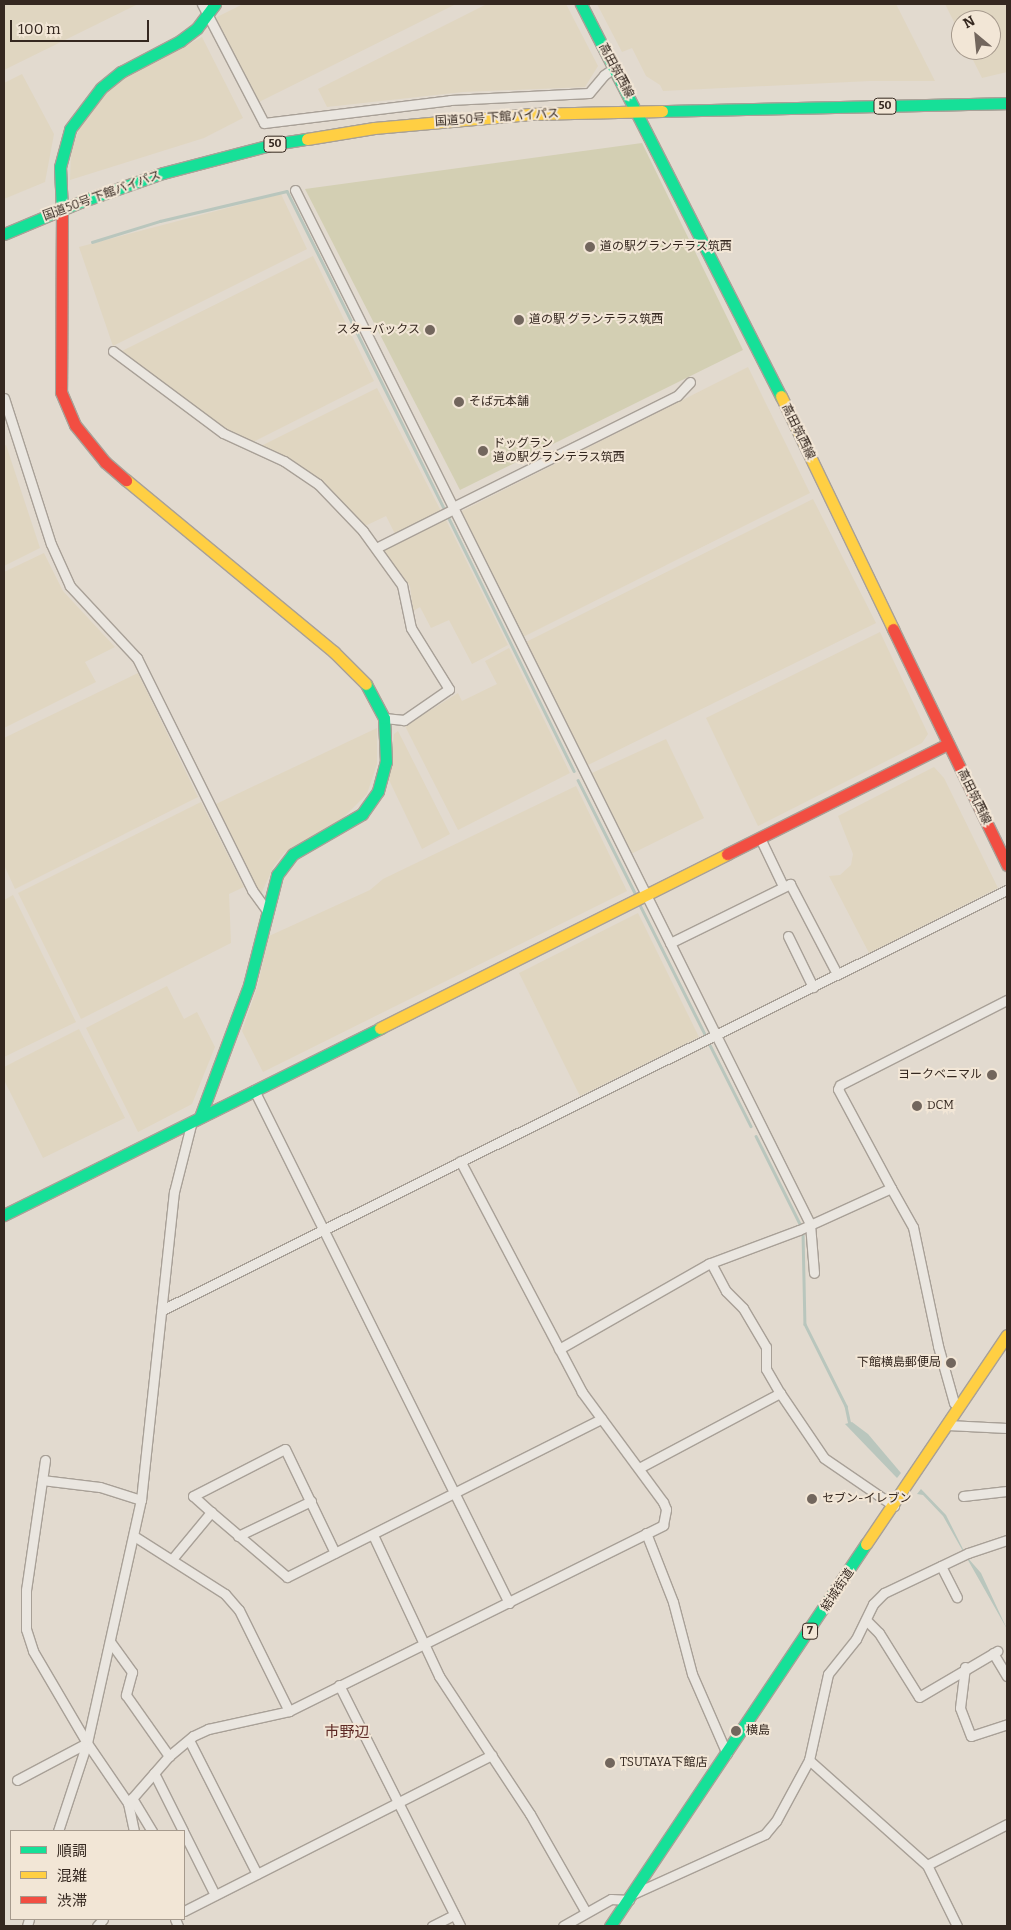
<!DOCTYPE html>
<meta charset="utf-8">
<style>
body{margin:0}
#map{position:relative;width:1011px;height:1930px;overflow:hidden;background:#e2dacf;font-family:Bitter,"Noto Sans JP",serif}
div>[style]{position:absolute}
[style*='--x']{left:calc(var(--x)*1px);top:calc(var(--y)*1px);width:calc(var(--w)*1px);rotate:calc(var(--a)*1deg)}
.farmland>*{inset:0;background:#e0d6c1}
.green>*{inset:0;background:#d3cfb3}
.water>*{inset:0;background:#b9c6bd}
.stream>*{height:2.5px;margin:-1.25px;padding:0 1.25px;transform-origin:1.25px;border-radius:1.25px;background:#b9c6bd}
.roads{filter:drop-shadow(1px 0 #a8a097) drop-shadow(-1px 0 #a8a097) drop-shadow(0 1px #a8a097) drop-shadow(0 -1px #a8a097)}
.street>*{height:9px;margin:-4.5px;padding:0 4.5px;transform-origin:4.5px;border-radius:4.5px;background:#eae6e0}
.fast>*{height:11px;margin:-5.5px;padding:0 5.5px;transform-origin:5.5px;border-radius:5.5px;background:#16e098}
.slow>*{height:11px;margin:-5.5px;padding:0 5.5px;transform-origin:5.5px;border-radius:5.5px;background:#ffcf43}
.jam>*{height:11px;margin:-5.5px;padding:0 5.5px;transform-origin:5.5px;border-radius:5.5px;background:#f24e42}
.dots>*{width:14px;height:14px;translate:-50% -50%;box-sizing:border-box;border:2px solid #f2e6d6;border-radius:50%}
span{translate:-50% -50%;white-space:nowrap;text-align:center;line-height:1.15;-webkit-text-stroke:4px #f2e6d6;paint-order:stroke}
.shield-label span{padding:1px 4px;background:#f2e6d6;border:1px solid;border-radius:4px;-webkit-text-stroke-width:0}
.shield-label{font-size:11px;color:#352820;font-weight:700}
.street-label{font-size:12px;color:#352820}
.poi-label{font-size:12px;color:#352820}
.left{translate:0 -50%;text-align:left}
.right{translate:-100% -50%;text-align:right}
.quarter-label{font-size:15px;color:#5e2924}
.frame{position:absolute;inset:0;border:5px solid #352820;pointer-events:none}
.legend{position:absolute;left:10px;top:1830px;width:175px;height:90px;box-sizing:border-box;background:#f2e6d6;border:1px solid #a69a8d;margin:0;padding:6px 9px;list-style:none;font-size:15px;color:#352820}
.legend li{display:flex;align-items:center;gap:10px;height:25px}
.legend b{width:25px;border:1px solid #a69a8d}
.north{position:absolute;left:951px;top:10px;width:50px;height:50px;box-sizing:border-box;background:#f2e6d6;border:1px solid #a69a8d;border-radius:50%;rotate:332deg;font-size:14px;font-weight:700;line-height:20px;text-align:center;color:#352820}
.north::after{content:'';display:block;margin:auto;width:18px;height:22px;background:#72665d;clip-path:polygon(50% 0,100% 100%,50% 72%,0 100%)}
.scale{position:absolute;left:10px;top:20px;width:139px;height:22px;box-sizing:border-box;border:2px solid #352820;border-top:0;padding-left:6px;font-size:15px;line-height:18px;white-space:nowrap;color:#352820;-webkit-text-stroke:4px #f2e6d6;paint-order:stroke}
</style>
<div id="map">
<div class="farmland">
<div style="clip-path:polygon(4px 4px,138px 4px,4px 70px)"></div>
<div style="clip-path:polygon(243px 4px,456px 4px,257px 103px,215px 18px)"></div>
<div style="clip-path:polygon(487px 4px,566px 4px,598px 66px,585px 87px,463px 92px,327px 107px,318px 89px)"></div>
<div style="clip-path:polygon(597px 4px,896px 4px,935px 81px,870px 81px,663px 91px,660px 85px,646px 76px,632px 48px,622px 52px)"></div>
<div style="clip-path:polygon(945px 4px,1007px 4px,1007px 72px,982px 78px,968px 50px,991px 50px,991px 20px,961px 20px,961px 36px)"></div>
<div style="clip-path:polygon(202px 37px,243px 118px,204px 138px,70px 180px,71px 151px,80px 127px,109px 87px)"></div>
<div style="clip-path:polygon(22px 74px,54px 134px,45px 182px,4px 199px,4px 83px)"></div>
<div style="clip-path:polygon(281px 194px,307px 249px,113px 346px,79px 247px)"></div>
<div style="clip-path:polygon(313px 256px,374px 381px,253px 442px,230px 431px,169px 391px,120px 352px)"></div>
<div style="clip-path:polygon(748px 367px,810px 493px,523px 637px,460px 512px)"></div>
<div style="clip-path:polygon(377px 388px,441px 511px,395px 534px,386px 516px,365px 526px,323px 486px,261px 446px)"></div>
<div style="clip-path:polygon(6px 445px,40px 548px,4px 566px,4px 446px)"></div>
<div style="clip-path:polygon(813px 499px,876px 623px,586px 766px,526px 642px)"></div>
<div style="clip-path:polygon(445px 518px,508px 645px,472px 664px,449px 620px,431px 628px,420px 607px,413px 611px,410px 586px,382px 550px)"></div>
<div style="clip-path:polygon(44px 553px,63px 591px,115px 647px,85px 662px,96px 682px,4px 728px,4px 572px)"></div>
<div style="clip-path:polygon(880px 632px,928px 734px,922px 743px,758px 826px,706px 718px)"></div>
<div style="clip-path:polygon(509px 648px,570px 773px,458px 830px,405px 726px,458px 693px,462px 701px,497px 684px,485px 661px)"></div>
<div style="clip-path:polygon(138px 673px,198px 797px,15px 889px,4px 865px,4px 738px)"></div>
<div style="clip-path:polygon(377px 728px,377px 764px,367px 794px,343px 818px,284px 853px,274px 866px,260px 896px,216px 804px)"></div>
<div style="clip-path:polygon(398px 731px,450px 834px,422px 849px,389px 780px,394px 734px)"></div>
<div style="clip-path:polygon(666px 739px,704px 818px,631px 854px,592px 777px,592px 773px)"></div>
<div style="clip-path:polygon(934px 767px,944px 778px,998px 888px,869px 953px,829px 876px,840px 875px,851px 865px,853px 854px,838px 816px)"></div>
<div style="clip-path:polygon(576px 786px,627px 891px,263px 1072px,242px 1031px,257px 988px,269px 936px,370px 890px,383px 879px)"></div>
<div style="clip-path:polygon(201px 802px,244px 887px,229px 894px,231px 943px,81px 1019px,18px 893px)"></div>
<div style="clip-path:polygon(13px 895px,76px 1022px,4px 1057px,4px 900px)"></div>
<div style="clip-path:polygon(638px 913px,699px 1037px,580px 1096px,519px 973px)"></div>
<div style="clip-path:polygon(167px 986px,184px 1019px,197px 1012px,215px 1047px,192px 1104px,138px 1132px,86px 1028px)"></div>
<div style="clip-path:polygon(79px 1029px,125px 1118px,43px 1158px,4px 1080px,4px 1067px)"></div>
</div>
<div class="green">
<div style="clip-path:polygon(642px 143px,743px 350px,460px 490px,305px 189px)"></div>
</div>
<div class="water">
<div style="clip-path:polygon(852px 1422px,868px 1434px,901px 1473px,897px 1478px,845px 1424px)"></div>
<div style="clip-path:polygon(921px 1489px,946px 1515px,967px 1557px,981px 1573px,1007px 1629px,943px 1516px,923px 1495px,917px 1494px)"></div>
</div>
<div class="stream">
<div style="--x:92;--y:242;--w:71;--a:-17.2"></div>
<div style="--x:160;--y:221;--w:130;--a:-13.3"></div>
<div style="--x:287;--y:191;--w:647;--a:63.67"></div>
<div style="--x:578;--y:780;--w:129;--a:63.2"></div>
<div style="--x:639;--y:903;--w:149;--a:63.3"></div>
<div style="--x:709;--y:1043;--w:93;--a:63.2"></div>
<div style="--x:756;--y:1136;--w:101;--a:63.4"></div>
<div style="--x:803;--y:1232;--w:92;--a:88.8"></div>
<div style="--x:805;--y:1324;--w:92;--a:63.4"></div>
<div style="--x:846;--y:1406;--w:19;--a:78"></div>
</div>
<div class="roads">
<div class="street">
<div style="--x:202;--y:4;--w:134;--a:62.5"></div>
<div style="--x:264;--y:123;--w:187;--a:-7"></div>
<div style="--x:450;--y:100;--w:139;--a:-2.9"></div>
<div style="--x:589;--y:93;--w:23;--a:-50"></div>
<div style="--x:604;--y:75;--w:12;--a:-35"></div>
<div style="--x:295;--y:190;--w:1155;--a:63.52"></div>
<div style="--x:810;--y:1224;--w:49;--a:85.3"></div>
<div style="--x:113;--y:351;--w:137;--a:36.7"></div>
<div style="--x:223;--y:433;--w:67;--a:24.7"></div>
<div style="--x:284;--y:461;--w:41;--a:34.1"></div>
<div style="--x:318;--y:484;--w:65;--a:46.2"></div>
<div style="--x:363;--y:531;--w:67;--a:54.2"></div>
<div style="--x:402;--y:585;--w:44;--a:78.2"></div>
<div style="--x:411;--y:628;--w:72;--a:58.1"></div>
<div style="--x:449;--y:689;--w:55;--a:145.4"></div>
<div style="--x:404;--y:720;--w:20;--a:-174"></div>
<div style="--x:4;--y:398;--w:153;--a:72.2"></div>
<div style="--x:51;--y:544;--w:46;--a:65.7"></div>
<div style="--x:70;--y:586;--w:98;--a:47.1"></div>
<div style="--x:137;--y:658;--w:259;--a:63.6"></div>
<div style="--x:252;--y:890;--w:26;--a:54"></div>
<div style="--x:453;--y:507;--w:250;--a:-26.4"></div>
<div style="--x:677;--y:396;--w:19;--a:-47"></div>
<div style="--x:376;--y:548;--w:87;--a:-26.6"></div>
<div style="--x:760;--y:838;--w:53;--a:64.4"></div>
<div style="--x:788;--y:936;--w:57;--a:63.9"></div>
<div style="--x:670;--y:943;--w:134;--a:-26.2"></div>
<div style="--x:790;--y:884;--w:102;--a:62.4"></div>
<div style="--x:254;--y:1090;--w:573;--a:63.57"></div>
<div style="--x:891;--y:1188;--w:112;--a:-118.2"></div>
<div style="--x:838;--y:1089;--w:4;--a:-63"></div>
<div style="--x:840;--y:1085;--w:187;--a:-27"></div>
<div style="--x:711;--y:1263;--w:32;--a:62"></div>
<div style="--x:726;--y:1291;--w:24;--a:45"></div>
<div style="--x:743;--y:1308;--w:45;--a:59.5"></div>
<div style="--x:766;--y:1347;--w:22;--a:90"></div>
<div style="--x:766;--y:1369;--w:28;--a:60"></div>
<div style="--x:162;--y:1310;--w:944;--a:-26.43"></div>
<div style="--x:559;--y:1349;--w:172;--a:-29.7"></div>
<div style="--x:708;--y:1264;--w:97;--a:-20.5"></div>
<div style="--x:799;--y:1230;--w:101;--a:-24.5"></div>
<div style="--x:891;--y:1188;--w:45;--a:60.6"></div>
<div style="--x:913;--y:1227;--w:122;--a:78.1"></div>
<div style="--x:938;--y:1346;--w:59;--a:74.3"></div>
<div style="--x:954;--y:1403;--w:6;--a:31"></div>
<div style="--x:947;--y:1425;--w:60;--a:2.9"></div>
<div style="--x:45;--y:1460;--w:131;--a:98.3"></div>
<div style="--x:26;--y:1590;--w:39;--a:90"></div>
<div style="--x:26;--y:1629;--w:23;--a:72"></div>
<div style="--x:33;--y:1651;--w:107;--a:59.6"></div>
<div style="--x:87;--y:1743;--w:73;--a:55.7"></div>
<div style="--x:128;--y:1803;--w:29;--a:78"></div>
<div style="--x:639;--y:1468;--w:160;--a:-28"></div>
<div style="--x:780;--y:1393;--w:78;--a:55.9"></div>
<div style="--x:824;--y:1458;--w:85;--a:34.4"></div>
<div style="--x:42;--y:1480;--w:58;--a:6.9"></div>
<div style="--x:100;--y:1487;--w:43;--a:17.6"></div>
<div style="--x:963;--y:1496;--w:44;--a:-6.5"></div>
<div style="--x:211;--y:1512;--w:24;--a:-138"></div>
<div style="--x:193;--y:1496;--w:103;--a:-27.1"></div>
<div style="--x:285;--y:1449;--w:115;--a:64.3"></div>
<div style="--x:646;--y:1533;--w:74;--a:68.6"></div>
<div style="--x:673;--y:1602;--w:74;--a:75.2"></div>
<div style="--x:692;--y:1674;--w:87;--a:66.4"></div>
<div style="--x:373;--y:1535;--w:156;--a:64.9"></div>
<div style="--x:439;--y:1676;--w:165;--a:56.6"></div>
<div style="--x:530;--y:1814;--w:113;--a:60.3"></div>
<div style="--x:134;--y:1536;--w:108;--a:32.5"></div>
<div style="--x:225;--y:1594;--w:21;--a:49"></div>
<div style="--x:239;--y:1610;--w:113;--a:63.7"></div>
<div style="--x:238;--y:1536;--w:81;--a:-25.6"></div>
<div style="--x:173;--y:1558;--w:60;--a:-50.4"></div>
<div style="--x:211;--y:1512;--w:100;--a:40.5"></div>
<div style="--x:287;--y:1577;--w:352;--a:-26.7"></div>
<div style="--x:941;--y:1566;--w:35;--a:63"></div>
<div style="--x:866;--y:1620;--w:18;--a:45"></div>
<div style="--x:879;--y:1633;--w:75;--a:58"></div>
<div style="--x:919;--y:1697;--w:91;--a:-30.5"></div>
<div style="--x:111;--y:1643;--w:36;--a:54"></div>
<div style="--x:132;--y:1672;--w:24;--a:105"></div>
<div style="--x:126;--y:1695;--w:75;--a:54.8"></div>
<div style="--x:993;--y:1653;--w:27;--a:59"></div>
<div style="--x:965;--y:1667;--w:41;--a:97"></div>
<div style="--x:960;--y:1708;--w:30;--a:69"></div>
<div style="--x:971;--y:1736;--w:38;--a:-18"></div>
<div style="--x:339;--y:1685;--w:270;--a:63.3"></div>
<div style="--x:189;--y:1740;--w:150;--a:63.1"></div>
<div style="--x:809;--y:1760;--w:158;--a:41.7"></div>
<div style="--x:927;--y:1865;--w:68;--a:63.8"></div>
<div style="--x:154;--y:1773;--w:65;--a:63.4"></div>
<div style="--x:17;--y:1780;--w:79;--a:-27.9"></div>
<div style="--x:132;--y:1798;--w:39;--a:59"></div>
<div style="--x:128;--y:1803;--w:62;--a:-48.9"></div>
<div style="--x:169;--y:1756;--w:31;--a:-40"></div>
<div style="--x:193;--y:1736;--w:17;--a:-25"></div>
<div style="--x:208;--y:1729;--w:83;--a:-12.5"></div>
<div style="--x:289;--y:1711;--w:418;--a:-26.4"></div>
<div style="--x:663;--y:1525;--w:16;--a:-79"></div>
<div style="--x:666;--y:1509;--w:8;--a:-113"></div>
<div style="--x:663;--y:1502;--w:137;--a:-126.4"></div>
<div style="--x:582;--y:1392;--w:261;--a:-117.8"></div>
<div style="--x:58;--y:1831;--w:93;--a:-71.8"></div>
<div style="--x:87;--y:1743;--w:249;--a:-77.5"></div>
<div style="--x:141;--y:1500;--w:310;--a:-83.9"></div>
<div style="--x:174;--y:1192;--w:73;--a:-75.8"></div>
<div style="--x:184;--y:1833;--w:69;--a:63.4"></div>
<div style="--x:927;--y:1865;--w:90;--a:-27.1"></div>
<div style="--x:633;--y:1894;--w:145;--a:-24.4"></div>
<div style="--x:765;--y:1834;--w:17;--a:-50"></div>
<div style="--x:776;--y:1821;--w:69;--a:-61.6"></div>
<div style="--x:809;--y:1760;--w:88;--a:-77.5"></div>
<div style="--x:828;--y:1674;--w:45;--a:-51.3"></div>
<div style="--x:856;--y:1639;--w:39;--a:-64"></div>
<div style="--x:873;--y:1604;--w:16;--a:-45"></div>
<div style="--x:884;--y:1593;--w:93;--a:-25.5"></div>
<div style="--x:968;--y:1553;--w:41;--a:-18.4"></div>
<div style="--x:184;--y:1911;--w:345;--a:-26.9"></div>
<div style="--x:175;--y:1919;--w:8;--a:67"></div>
<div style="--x:27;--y:1926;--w:7;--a:-74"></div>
<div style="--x:97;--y:1926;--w:9;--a:-49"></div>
<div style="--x:432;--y:1926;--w:25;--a:-27"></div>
<div style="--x:563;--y:1926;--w:55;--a:-29.4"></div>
<div style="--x:611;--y:1899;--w:18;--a:3"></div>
</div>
<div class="fast">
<div style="--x:581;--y:4;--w:440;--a:63"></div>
<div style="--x:662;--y:111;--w:345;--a:-1.3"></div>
<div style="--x:62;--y:211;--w:44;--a:-92.6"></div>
<div style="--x:60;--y:167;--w:39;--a:-75"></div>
<div style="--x:70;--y:129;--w:51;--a:-52.9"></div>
<div style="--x:101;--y:88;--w:26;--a:-39"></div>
<div style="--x:121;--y:72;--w:67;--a:-27.7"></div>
<div style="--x:180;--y:41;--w:21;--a:-37"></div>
<div style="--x:197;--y:28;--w:30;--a:-53"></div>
<div style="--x:4;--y:234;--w:82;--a:-22.8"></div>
<div style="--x:80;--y:202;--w:88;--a:-19.3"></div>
<div style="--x:163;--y:173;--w:115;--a:-14.6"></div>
<div style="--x:274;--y:144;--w:33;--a:-9"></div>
<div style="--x:200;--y:1117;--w:141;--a:-69.6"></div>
<div style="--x:249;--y:985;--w:114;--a:-75.7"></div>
<div style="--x:277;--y:875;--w:26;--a:-53"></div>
<div style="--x:293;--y:854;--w:80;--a:-30.1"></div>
<div style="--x:362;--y:814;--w:28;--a:-55"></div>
<div style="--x:378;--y:791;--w:30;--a:-75"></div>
<div style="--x:386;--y:762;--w:44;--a:-92.6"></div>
<div style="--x:384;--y:718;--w:38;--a:-118"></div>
<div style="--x:4;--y:1215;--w:420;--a:-26.4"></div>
<div style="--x:610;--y:1926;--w:460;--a:-56.2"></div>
</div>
<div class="slow">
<div style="--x:307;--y:139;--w:68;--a:-9.3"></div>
<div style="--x:374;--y:128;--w:157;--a:-5.1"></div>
<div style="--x:530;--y:114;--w:132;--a:-1.3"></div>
<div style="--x:781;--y:396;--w:259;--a:64.3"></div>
<div style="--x:126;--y:480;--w:270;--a:39.6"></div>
<div style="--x:334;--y:652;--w:45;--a:45"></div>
<div style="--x:380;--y:1028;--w:388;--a:-26.6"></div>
<div style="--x:866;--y:1544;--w:252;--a:-56"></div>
</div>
<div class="jam">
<div style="--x:62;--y:211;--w:181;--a:90.3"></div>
<div style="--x:61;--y:392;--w:36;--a:67"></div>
<div style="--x:75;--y:425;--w:48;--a:51"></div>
<div style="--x:105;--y:462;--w:28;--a:41"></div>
<div style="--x:893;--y:629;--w:262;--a:64.2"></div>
<div style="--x:727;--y:854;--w:247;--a:-26.5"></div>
</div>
</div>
<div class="dots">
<div style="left:590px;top:247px;background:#72665d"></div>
<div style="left:519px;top:320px;background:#72665d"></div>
<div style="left:430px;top:330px;background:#72665d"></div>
<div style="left:459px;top:402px;background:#72665d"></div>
<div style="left:483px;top:451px;background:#72665d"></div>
<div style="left:992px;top:1075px;background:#72665d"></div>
<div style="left:917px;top:1106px;background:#72665d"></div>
<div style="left:951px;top:1363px;background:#72665d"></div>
<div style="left:812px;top:1499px;background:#72665d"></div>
<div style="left:736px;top:1731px;background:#72665d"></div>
<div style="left:610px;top:1763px;background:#72665d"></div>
</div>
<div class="shield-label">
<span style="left:885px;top:106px">50</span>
<span style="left:275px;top:144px">50</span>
<span style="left:810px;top:1631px">7</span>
</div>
<div class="street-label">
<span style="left:616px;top:71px;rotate:62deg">高田筑西線</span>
<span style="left:497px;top:118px;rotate:-4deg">国道50号 下館バイパス</span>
<span style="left:102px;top:196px;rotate:-20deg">国道50号 下館バイパス</span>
<span style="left:798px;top:432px;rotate:64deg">高田筑西線</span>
<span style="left:974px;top:797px;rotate:64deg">高田筑西線</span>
<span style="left:838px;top:1590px;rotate:-56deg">結城街道</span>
</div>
<div class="poi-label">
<span class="left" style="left:600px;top:247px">道の駅グランテラス筑西</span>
<span class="left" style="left:529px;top:320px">道の駅 グランテラス筑西</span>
<span class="right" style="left:420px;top:330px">スターバックス</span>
<span class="left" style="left:469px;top:402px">そば元本舗</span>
<span class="left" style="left:493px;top:451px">ドッグラン<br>道の駅グランテラス筑西</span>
<span class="right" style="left:982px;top:1075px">ヨークベニマル</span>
<span class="left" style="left:927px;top:1106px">DCM</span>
<span class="right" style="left:941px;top:1363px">下館横島郵便局</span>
<span class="left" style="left:822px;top:1499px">セブン-イレブン</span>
<span class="left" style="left:746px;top:1731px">横島</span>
<span class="left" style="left:620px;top:1763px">TSUTAYA下館店</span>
</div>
<div class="quarter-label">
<span style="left:347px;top:1733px">市野辺</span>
</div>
<div class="frame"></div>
<ul class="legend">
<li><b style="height:6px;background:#16e098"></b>順調</li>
<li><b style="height:6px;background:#ffcf43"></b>混雑</li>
<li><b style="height:6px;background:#f24e42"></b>渋滞</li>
</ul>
<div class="north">N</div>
<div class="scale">100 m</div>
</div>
